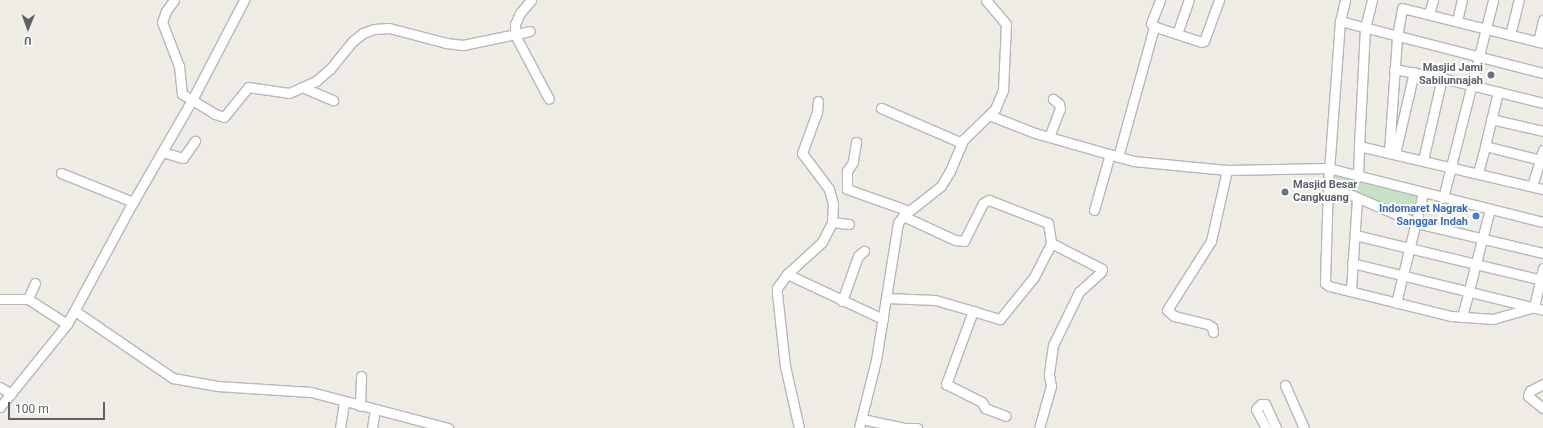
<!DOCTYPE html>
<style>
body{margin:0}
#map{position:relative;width:1543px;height:428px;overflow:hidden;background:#eeece5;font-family:Roboto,sans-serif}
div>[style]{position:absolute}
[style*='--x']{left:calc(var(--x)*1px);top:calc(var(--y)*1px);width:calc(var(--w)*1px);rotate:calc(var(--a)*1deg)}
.green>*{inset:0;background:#c5e2c5}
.roads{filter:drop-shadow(1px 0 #b5b7ba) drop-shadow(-1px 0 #b5b7ba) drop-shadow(0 1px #b5b7ba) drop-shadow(0 -1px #b5b7ba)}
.minor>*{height:9px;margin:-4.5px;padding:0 4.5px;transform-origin:4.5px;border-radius:4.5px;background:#fff}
.dots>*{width:11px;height:11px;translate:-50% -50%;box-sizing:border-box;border:2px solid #fff;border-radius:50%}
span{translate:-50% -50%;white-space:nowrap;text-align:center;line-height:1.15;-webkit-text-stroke:4px #fff;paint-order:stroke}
.worship-label{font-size:11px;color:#5b616d;font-weight:700}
.right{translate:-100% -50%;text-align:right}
.left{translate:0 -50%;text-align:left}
.shop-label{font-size:11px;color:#366cbe;font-weight:700}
.north{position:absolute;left:8px;top:8px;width:40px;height:40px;-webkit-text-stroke:3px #fff;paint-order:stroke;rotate:181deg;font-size:11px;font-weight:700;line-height:16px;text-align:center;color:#5d6064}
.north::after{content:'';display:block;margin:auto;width:14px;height:18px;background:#5d6064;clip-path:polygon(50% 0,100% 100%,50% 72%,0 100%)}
.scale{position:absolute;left:8px;top:402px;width:97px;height:18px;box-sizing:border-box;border:2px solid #5d6064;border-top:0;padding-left:5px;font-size:12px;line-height:14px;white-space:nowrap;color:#5d6064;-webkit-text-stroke:3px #fff;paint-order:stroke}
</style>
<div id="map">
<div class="green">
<div style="clip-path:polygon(1328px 173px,1423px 195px,1416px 222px,1328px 185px)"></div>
</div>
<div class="roads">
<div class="minor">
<div style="--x:174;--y:0;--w:14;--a:126"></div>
<div style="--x:166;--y:11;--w:12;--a:110"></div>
<div style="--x:162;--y:22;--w:47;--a:68.9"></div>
<div style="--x:179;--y:66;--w:28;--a:84"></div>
<div style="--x:182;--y:94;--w:39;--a:31"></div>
<div style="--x:215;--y:114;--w:9;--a:18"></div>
<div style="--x:224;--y:117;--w:38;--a:-51"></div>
<div style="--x:248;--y:87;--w:41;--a:8.3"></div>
<div style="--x:289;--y:93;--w:30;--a:-24"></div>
<div style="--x:316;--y:81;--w:18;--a:-41"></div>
<div style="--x:330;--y:69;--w:36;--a:-51"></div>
<div style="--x:353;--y:41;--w:13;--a:-39"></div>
<div style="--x:363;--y:33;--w:12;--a:-20"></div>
<div style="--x:374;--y:29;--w:15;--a:-4"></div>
<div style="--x:389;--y:28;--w:59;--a:14.7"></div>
<div style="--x:446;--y:43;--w:17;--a:7"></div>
<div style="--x:463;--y:45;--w:68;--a:-11.8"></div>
<div style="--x:531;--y:0;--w:17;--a:130"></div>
<div style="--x:520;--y:13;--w:12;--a:114"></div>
<div style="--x:515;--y:24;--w:11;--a:90"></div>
<div style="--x:515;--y:35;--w:72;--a:62"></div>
<div style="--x:1160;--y:0;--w:25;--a:111"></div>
<div style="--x:1151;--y:23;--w:4;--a:56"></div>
<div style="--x:1153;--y:26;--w:51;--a:18.4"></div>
<div style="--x:1201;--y:42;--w:3;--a:-18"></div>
<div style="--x:1204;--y:41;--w:44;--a:-69.9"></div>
<div style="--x:1345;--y:0;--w:22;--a:103"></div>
<div style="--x:1340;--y:21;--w:164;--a:94.2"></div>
<div style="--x:1328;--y:185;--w:97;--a:23.1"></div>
<div style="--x:1417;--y:223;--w:130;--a:13.4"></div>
<div style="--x:1429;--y:14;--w:15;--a:-74"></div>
<div style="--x:1340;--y:21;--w:210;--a:14.4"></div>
<div style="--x:1457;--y:21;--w:22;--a:-77"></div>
<div style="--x:1177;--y:34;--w:36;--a:-71"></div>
<div style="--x:1510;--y:35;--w:36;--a:-76"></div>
<div style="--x:1538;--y:42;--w:23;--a:-77"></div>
<div style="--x:1394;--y:69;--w:49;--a:10.6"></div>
<div style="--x:302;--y:87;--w:34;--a:23"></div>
<div style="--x:881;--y:108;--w:88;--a:23.4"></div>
<div style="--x:989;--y:115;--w:49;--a:21.4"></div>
<div style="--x:1035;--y:133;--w:102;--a:15.9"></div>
<div style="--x:1133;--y:161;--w:94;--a:5.5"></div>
<div style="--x:1227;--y:170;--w:101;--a:-1.1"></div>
<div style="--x:1328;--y:168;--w:222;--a:14.1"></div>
<div style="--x:1491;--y:119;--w:53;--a:13"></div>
<div style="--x:1049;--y:137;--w:30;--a:-69"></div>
<div style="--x:1060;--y:109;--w:5;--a:-101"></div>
<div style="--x:1059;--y:104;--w:8;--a:-140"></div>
<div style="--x:856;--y:142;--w:20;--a:99"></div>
<div style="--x:853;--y:162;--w:11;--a:124"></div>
<div style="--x:847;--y:171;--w:18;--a:90"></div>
<div style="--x:847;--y:189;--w:66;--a:19.5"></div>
<div style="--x:1359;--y:146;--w:118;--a:-87.1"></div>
<div style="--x:1365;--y:28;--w:29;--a:-76"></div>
<div style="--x:1485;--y:146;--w:56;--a:-76.5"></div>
<div style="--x:162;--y:152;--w:22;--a:16"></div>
<div style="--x:183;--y:158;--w:21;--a:-55"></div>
<div style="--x:1389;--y:152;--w:115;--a:-86"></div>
<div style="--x:1397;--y:37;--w:29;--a:-80"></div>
<div style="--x:1402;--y:8;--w:145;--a:13.9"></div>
<div style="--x:1395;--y:154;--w:84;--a:-77"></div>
<div style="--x:1118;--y:157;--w:135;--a:-74.5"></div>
<div style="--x:1423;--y:160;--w:84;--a:-77"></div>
<div style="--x:1442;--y:78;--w:104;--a:13.9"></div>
<div style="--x:61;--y:173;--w:78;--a:21.9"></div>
<div style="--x:1478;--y:173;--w:28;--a:-75"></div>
<div style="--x:1485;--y:146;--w:58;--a:14"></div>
<div style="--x:1358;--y:177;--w:31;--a:-88"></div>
<div style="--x:1359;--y:146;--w:189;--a:13.2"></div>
<div style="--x:1328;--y:185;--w:98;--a:91.8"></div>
<div style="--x:1325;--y:283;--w:5;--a:37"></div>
<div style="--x:1329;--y:286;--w:126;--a:13.8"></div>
<div style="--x:1451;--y:316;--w:42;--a:4.1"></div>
<div style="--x:1493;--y:319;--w:43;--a:-16.3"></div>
<div style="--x:1534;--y:307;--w:40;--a:-77"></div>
<div style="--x:1532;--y:186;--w:38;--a:-73"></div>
<div style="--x:1443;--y:198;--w:204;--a:-75.8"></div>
<div style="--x:1094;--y:210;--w:58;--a:-74.1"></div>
<div style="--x:903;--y:216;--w:57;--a:24.8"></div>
<div style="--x:955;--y:240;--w:9;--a:6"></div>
<div style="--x:964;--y:241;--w:42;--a:-63.4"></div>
<div style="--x:983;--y:203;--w:7;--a:-27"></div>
<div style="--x:989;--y:200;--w:63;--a:21.3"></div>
<div style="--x:1048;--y:223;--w:20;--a:81"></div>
<div style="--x:1051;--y:243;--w:57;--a:27"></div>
<div style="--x:1102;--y:269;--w:3;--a:108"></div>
<div style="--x:1101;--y:272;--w:30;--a:138"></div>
<div style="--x:1079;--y:292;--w:59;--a:116.1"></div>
<div style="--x:1053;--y:345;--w:30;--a:98"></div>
<div style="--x:1049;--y:375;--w:11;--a:80"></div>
<div style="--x:1051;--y:386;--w:44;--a:105.9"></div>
<div style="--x:832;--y:222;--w:17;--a:7"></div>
<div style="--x:1355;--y:235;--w:193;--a:13.5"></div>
<div style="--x:1352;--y:263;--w:197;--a:13.8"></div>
<div style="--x:787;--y:274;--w:106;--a:25.1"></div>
<div style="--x:35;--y:283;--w:17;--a:114"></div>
<div style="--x:28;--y:299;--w:46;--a:32.7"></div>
<div style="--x:1351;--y:289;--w:91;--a:-86.2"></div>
<div style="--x:887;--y:298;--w:48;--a:2.4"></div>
<div style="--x:935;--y:300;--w:40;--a:16"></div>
<div style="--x:973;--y:311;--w:78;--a:110.3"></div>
<div style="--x:946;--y:384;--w:40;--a:26.6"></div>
<div style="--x:982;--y:402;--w:7;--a:63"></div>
<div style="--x:985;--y:408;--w:22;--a:21"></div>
<div style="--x:0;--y:299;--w:28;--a:0"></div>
<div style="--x:842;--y:301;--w:48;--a:-70.4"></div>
<div style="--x:858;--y:256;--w:8;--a:-40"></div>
<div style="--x:1396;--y:303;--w:113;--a:-76.2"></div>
<div style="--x:75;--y:311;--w:119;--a:34.4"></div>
<div style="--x:173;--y:378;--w:45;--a:10.3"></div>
<div style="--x:217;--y:386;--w:94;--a:3.7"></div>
<div style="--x:311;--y:392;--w:142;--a:14.7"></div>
<div style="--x:973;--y:311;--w:28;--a:17"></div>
<div style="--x:1000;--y:319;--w:54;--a:-51"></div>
<div style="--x:1034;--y:277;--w:38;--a:-63"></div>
<div style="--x:1462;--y:317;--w:112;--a:-75.5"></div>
<div style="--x:1213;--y:332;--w:5;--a:-101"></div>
<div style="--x:1212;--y:327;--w:6;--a:-149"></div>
<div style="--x:1207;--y:324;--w:34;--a:-166"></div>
<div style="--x:1174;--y:316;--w:9;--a:-139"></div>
<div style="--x:1167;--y:310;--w:82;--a:-57.5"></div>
<div style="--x:1211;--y:241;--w:73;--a:-77.3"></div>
<div style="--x:1543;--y:384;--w:15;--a:152"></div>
<div style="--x:1530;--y:391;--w:5;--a:112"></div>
<div style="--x:1528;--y:396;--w:19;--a:39"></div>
<div style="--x:1285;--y:385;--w:47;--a:66.2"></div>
<div style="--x:0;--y:387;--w:13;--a:32"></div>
<div style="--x:360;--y:406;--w:30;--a:-88"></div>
<div style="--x:0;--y:407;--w:107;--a:-51.1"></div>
<div style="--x:67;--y:324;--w:139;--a:-61.6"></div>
<div style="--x:133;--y:202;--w:118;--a:-60"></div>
<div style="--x:192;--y:100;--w:113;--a:-62.5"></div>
<div style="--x:862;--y:419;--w:43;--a:12.1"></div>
<div style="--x:340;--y:428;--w:26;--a:-81"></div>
<div style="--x:372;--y:428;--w:19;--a:-81"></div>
<div style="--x:799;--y:428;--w:64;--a:-102.7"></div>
<div style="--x:785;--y:366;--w:72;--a:-96.3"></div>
<div style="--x:777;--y:294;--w:6;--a:-90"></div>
<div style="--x:777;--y:288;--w:17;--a:-54"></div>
<div style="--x:787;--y:274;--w:47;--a:-42.4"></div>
<div style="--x:822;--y:242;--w:22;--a:-63"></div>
<div style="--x:832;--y:222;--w:18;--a:-87"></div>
<div style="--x:833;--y:204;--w:16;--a:-105"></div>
<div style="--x:829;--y:189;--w:45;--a:-126.9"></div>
<div style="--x:802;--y:153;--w:44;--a:-69.9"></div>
<div style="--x:817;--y:112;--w:11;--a:-85"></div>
<div style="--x:859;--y:428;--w:70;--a:-76"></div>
<div style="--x:876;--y:360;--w:139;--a:-80.9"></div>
<div style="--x:898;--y:223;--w:9;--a:-54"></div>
<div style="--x:903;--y:216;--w:48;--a:-38.3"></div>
<div style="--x:941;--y:186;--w:17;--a:-59"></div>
<div style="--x:950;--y:171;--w:34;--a:-67"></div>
<div style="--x:963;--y:140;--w:45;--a:-44.1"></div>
<div style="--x:995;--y:109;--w:21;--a:-67"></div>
<div style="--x:1003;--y:90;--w:66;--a:-87.4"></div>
<div style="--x:1006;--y:24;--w:31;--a:-130"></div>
<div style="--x:907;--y:428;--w:10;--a:0"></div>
<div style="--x:1266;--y:428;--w:21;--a:-118"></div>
<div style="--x:1256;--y:409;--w:7;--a:-45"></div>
<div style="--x:1261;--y:404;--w:4;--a:0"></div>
<div style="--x:1265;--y:404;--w:26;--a:65"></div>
</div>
</div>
<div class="dots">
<div style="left:1491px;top:75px;background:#6b7280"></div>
<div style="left:1285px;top:192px;background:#6b7280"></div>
<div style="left:1476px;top:216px;background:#3f7fe0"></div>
</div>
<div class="worship-label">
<span class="right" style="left:1483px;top:75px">Masjid Jami<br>Sabilunnajah</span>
<span class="left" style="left:1293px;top:192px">Masjid Besar<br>Cangkuang</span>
</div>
<div class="shop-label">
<span class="right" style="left:1468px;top:216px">Indomaret Nagrak<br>Sanggar Indah</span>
</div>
<div class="north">U</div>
<div class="scale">100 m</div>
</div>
